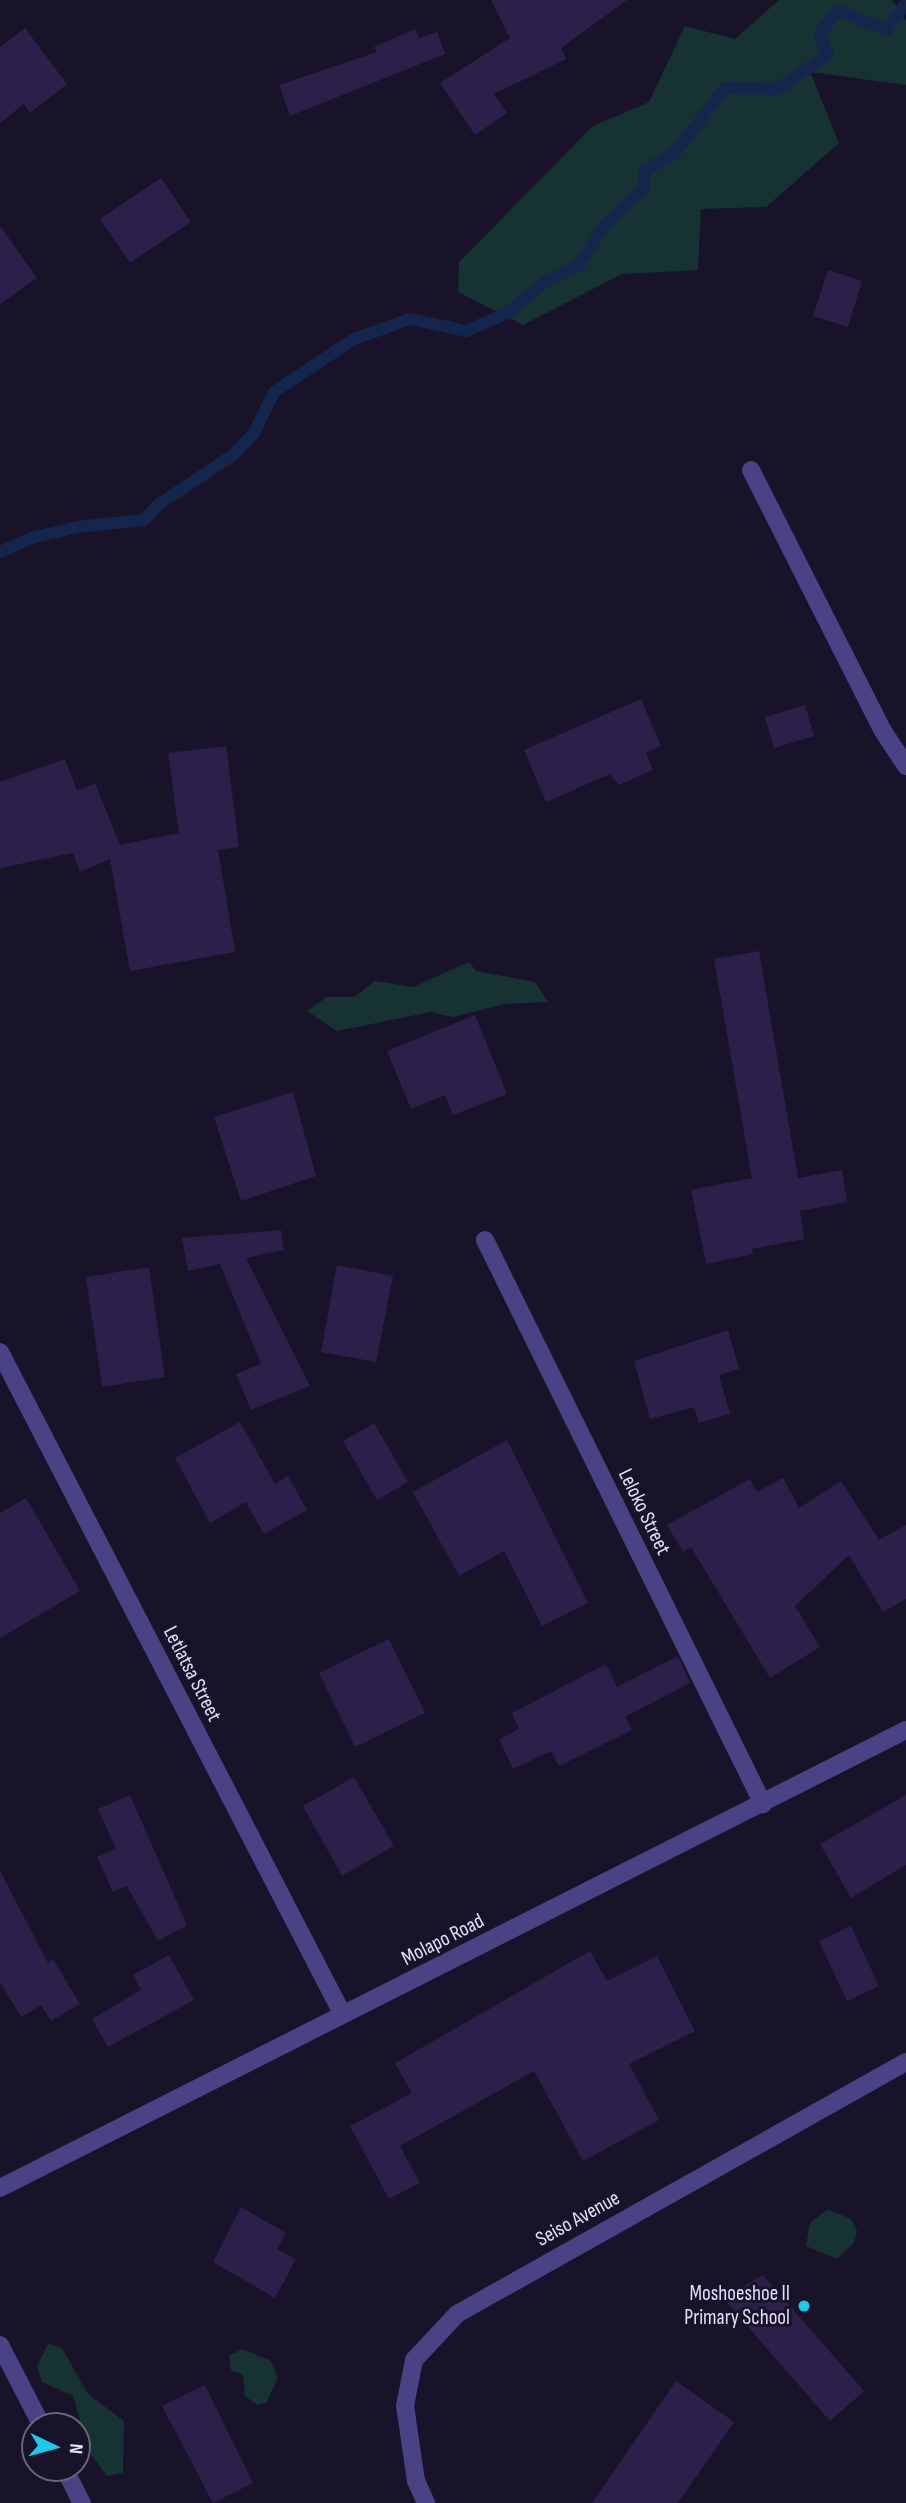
<!DOCTYPE html>
<style>
body{margin:0}
#map{position:relative;width:906px;height:2503px;overflow:hidden;background:#181329;font-family:"Sofia Sans Condensed",sans-serif}
div>[style]{position:absolute}
[style*='--x']{left:calc(var(--x)*1px);top:calc(var(--y)*1px);width:calc(var(--w)*1px);rotate:calc(var(--a)*1deg)}
.green>*{inset:0;background:#163233}
.stream>*{height:12px;margin:-6px;padding:0 6px;transform-origin:6px;border-radius:6px;background:#14264c}
.building>*{inset:0;background:#2b2049}
.minor>*{height:18px;margin:-9px;padding:0 9px;transform-origin:9px;border-radius:9px;background:#494284}
.dots>*{width:19px;height:19px;translate:-50% -50%;box-sizing:border-box;border:4px solid #181329;border-radius:50%}
span{translate:-50% -50%;white-space:nowrap;text-align:center;line-height:1.15;-webkit-text-stroke:6px #181329;paint-order:stroke}
.street-label{font-size:21px;color:#e3defc}
.poi-label{font-size:21px;color:#e3defc}
.right{translate:-100% -50%;text-align:right}
.north{position:absolute;left:21px;top:2412px;width:70px;height:70px;box-sizing:border-box;background:#181329;border:2px solid #69647d;border-radius:50%;rotate:95deg;font-size:19px;font-weight:700;line-height:28px;text-align:center;color:#e3defc}
.north::after{content:'';display:block;margin:auto;width:24px;height:32px;background:#1acaec;clip-path:polygon(50% 0,100% 100%,50% 72%,0 100%)}
</style>
<div id="map">
<div class="green">
<div style="clip-path:polygon(779px 0,892px 0,906px 20px,906px 85px,810px 72px,839px 143px,766px 207px,701px 209px,698px 270px,622px 274px,523px 325px,458px 292px,459px 262px,593px 126px,649px 102px,685px 26px,735px 39px)"></div>
<div style="clip-path:polygon(469px 962px,476px 971px,535px 982px,548px 1002px,504px 1004px,453px 1017px,431px 1012px,337px 1031px,307px 1011px,327px 997px,354px 997px,375px 981px,413px 987px)"></div>
<div style="clip-path:polygon(828px 2209px,851px 2219px,857px 2231px,854px 2243px,837px 2259px,806px 2246px,810px 2223px)"></div>
<div style="clip-path:polygon(48px 2344px,62px 2348px,88px 2394px,124px 2421px,123px 2473px,107px 2476px,89px 2452px,73px 2396px,42px 2382px,37px 2366px)"></div>
<div style="clip-path:polygon(242px 2349px,271px 2361px,278px 2378px,266px 2403px,257px 2405px,245px 2396px,243px 2375px,231px 2370px,229px 2356px)"></div>
</div>
<div class="stream">
<div style="--x:0;--y:552;--w:34;--a:-24"></div>
<div style="--x:31;--y:538;--w:47;--a:-13.4"></div>
<div style="--x:77;--y:527;--w:67;--a:-6"></div>
<div style="--x:144;--y:520;--w:22;--a:-47"></div>
<div style="--x:159;--y:504;--w:89;--a:-33.5"></div>
<div style="--x:233;--y:455;--w:30;--a:-46"></div>
<div style="--x:254;--y:433;--w:46;--a:-64"></div>
<div style="--x:274;--y:392;--w:96;--a:-33.5"></div>
<div style="--x:354;--y:339;--w:59;--a:-19.7"></div>
<div style="--x:410;--y:319;--w:57;--a:12.1"></div>
<div style="--x:466;--y:331;--w:45;--a:-23.7"></div>
<div style="--x:507;--y:313;--w:49;--a:-39.2"></div>
<div style="--x:545;--y:282;--w:38;--a:-27"></div>
<div style="--x:579;--y:265;--w:45;--a:-57.7"></div>
<div style="--x:603;--y:227;--w:55;--a:-43.5"></div>
<div style="--x:643;--y:189;--w:19;--a:-84"></div>
<div style="--x:645;--y:170;--w:33;--a:-29"></div>
<div style="--x:674;--y:154;--w:83;--a:-52.3"></div>
<div style="--x:725;--y:88;--w:52;--a:1.1"></div>
<div style="--x:777;--y:89;--w:61;--a:-33.7"></div>
<div style="--x:828;--y:55;--w:22;--a:-114"></div>
<div style="--x:819;--y:35;--w:31;--a:-53"></div>
<div style="--x:838;--y:10;--w:52;--a:22.6"></div>
<div style="--x:886;--y:30;--w:34;--a:-53"></div>
</div>
<div class="building">
<div style="clip-path:polygon(491px 0,627px 0,561px 48px,566px 59px,494px 94px,507px 113px,475px 135px,440px 83px,510px 38px)"></div>
<div style="clip-path:polygon(25px 28px,67px 84px,30px 113px,24px 104px,0 123px,0 47px)"></div>
<div style="clip-path:polygon(415px 29px,419px 38px,437px 32px,445px 54px,290px 116px,279px 85px,377px 52px,374px 47px)"></div>
<div style="clip-path:polygon(161px 178px,191px 222px,130px 263px,100px 219px)"></div>
<div style="clip-path:polygon(0 226px,37px 278px,0 304px)"></div>
<div style="clip-path:polygon(828px 270px,862px 281px,848px 327px,813px 316px)"></div>
<div style="clip-path:polygon(641px 699px,661px 746px,646px 753px,653px 770px,619px 785px,610px 774px,546px 802px,524px 750px)"></div>
<div style="clip-path:polygon(805px 705px,814px 736px,774px 748px,765px 717px)"></div>
<div style="clip-path:polygon(226px 746px,239px 847px,218px 850px,235px 952px,130px 971px,110px 859px,80px 872px,73px 853px,0 868px,0 782px,65px 759px,77px 791px,95px 783px,120px 845px,179px 833px,168px 753px)"></div>
<div style="clip-path:polygon(759px 951px,798px 1178px,842px 1170px,847px 1202px,800px 1211px,804px 1239px,752px 1249px,753px 1254px,706px 1264px,691px 1190px,752px 1178px,714px 959px)"></div>
<div style="clip-path:polygon(475px 1015px,507px 1094px,453px 1115px,445px 1095px,411px 1109px,387px 1051px)"></div>
<div style="clip-path:polygon(293px 1092px,316px 1176px,241px 1201px,214px 1117px)"></div>
<div style="clip-path:polygon(281px 1230px,284px 1250px,246px 1258px,310px 1386px,251px 1410px,236px 1374px,261px 1364px,220px 1264px,188px 1271px,182px 1238px)"></div>
<div style="clip-path:polygon(337px 1265px,393px 1276px,376px 1362px,321px 1352px)"></div>
<div style="clip-path:polygon(149px 1267px,165px 1377px,102px 1387px,86px 1277px)"></div>
<div style="clip-path:polygon(728px 1330px,739px 1369px,719px 1375px,730px 1414px,699px 1423px,694px 1407px,650px 1419px,634px 1361px)"></div>
<div style="clip-path:polygon(240px 1422px,275px 1484px,288px 1476px,307px 1510px,264px 1534px,246px 1502px,210px 1523px,175px 1458px)"></div>
<div style="clip-path:polygon(374px 1423px,408px 1482px,377px 1500px,343px 1441px)"></div>
<div style="clip-path:polygon(507px 1440px,588px 1603px,542px 1626px,504px 1551px,459px 1576px,413px 1492px)"></div>
<div style="clip-path:polygon(783px 1478px,799px 1508px,841px 1481px,879px 1540px,906px 1525px,906px 1599px,883px 1612px,849px 1555px,795px 1606px,820px 1647px,770px 1678px,691px 1547px,683px 1552px,667px 1525px,750px 1479px,757px 1492px)"></div>
<div style="clip-path:polygon(26px 1498px,80px 1591px,0 1638px,0 1513px)"></div>
<div style="clip-path:polygon(389px 1639px,425px 1713px,355px 1747px,319px 1673px)"></div>
<div style="clip-path:polygon(678px 1656px,690px 1683px,625px 1717px,632px 1730px,559px 1766px,551px 1751px,513px 1769px,499px 1739px,519px 1729px,512px 1713px,606px 1664px,617px 1687px)"></div>
<div style="clip-path:polygon(354px 1777px,394px 1846px,342px 1876px,303px 1806px)"></div>
<div style="clip-path:polygon(130px 1795px,187px 1925px,158px 1941px,127px 1886px,113px 1892px,97px 1857px,116px 1849px,98px 1809px)"></div>
<div style="clip-path:polygon(906px 1795px,906px 1865px,851px 1898px,820px 1844px)"></div>
<div style="clip-path:polygon(0 1871px,48px 1963px,53px 1959px,80px 2004px,51px 2021px,41px 2005px,21px 2017px,0 1982px)"></div>
<div style="clip-path:polygon(851px 1926px,879px 1986px,847px 2001px,819px 1941px)"></div>
<div style="clip-path:polygon(590px 1951px,607px 1981px,657px 1956px,695px 2031px,629px 2064px,659px 2120px,583px 2161px,534px 2071px,400px 2146px,420px 2183px,389px 2199px,350px 2126px,412px 2093px,395px 2063px)"></div>
<div style="clip-path:polygon(169px 1955px,194px 2000px,108px 2047px,92px 2019px,141px 1990px,133px 1975px)"></div>
<div style="clip-path:polygon(241px 2207px,286px 2233px,277px 2249px,296px 2259px,275px 2298px,213px 2262px)"></div>
<div style="clip-path:polygon(763px 2275px,864px 2391px,830px 2421px,723px 2298px)"></div>
<div style="clip-path:polygon(676px 2381px,734px 2422px,678px 2503px,592px 2503px)"></div>
<div style="clip-path:polygon(205px 2385px,253px 2483px,213px 2503px,162px 2406px)"></div>
</div>
<div class="minor">
<div style="--x:751;--y:470;--w:292;--a:63.2"></div>
<div style="--x:883;--y:731;--w:42;--a:56.7"></div>
<div style="--x:485;--y:1240;--w:629;--a:63.76"></div>
<div style="--x:0;--y:1352;--w:746;--a:62.65"></div>
<div style="--x:0;--y:2188;--w:1015;--a:-26.82"></div>
<div style="--x:0;--y:2345;--w:91;--a:62.6"></div>
<div style="--x:64;--y:2468;--w:39;--a:63"></div>
<div style="--x:426;--y:2503;--w:24;--a:-114"></div>
<div style="--x:416;--y:2481;--w:76;--a:-98.3"></div>
<div style="--x:405;--y:2406;--w:47;--a:-78.9"></div>
<div style="--x:414;--y:2360;--w:63;--a:-46.9"></div>
<div style="--x:457;--y:2314;--w:515;--a:-29.3"></div>
</div>
<div class="dots">
<div style="left:804px;top:2306px;background:#1acaec"></div>
</div>
<div class="street-label">
<span style="left:644px;top:1512px;rotate:64deg">Leloko Street</span>
<span style="left:192px;top:1674px;rotate:63deg">Letlatsa Street</span>
<span style="left:443px;top:1940px;rotate:-27deg">Molapo Road</span>
<span style="left:578px;top:2219px;rotate:-29deg">Seiso Avenue</span>
</div>
<div class="poi-label">
<span class="right" style="left:790px;top:2306px">Moshoeshoe II<br>Primary School</span>
</div>
<div class="north">N</div>
</div>
